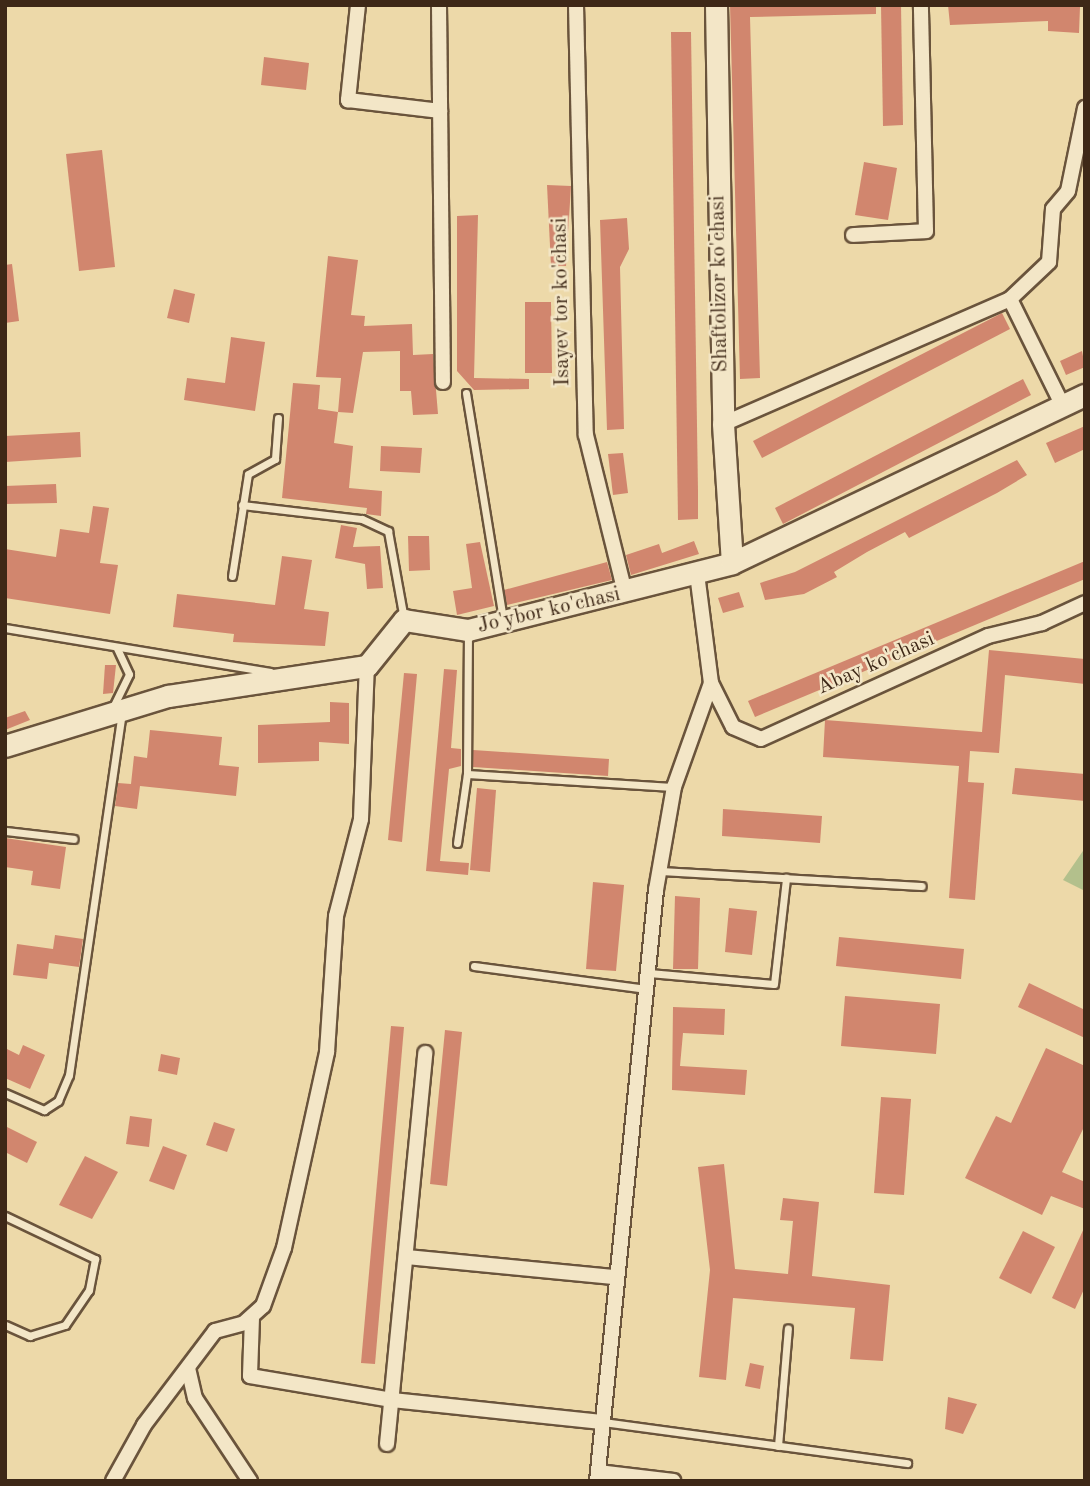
<!DOCTYPE html>
<style>
body{margin:0}
#map{position:relative;width:1090px;height:1486px;overflow:hidden;background:#edd9a9;font-family:"Old Standard TT",serif}
div>[style]{position:absolute}
[style*='--x']{left:calc(var(--x)*1px);top:calc(var(--y)*1px);width:calc(var(--w)*1px);rotate:calc(var(--a)*1deg)}
.green>*{inset:0;background:#b3c08c}
.building>*{inset:0;background:#d1866e}
.roads{filter:drop-shadow(2px 0 #6a543c) drop-shadow(-2px 0 #6a543c) drop-shadow(0 2px #6a543c) drop-shadow(0 -2px #6a543c)}
.lane>*{height:7px;margin:-3.5px;padding:0 3.5px;transform-origin:3.5px;border-radius:3.5px;background:#f3e6c7}
.street>*{height:14px;margin:-7px;padding:0 7px;transform-origin:7px;border-radius:7px;background:#f3e6c7}
.secondary>*{height:21px;margin:-10.5px;padding:0 10.5px;transform-origin:10.5px;border-radius:10.5px;background:#f3e6c7}
span{translate:-50% -50%;white-space:nowrap;text-align:center;line-height:1.15;-webkit-text-stroke:5px #f3e6c7;paint-order:stroke}
.street-label{font-size:21px;color:#3e2817}
.frame{position:absolute;inset:0;border:7px solid #3e2817;pointer-events:none}
</style>
<div id="map">
<div class="green">
<div style="clip-path:polygon(1085px 848px,1085px 891px,1063px 880px)"></div>
</div>
<div class="building">
<div style="clip-path:polygon(730px 5px,876px 5px,876px 14px,750px 17px,760px 378px,740px 379px)"></div>
<div style="clip-path:polygon(881px 5px,901px 5px,903px 125px,883px 126px)"></div>
<div style="clip-path:polygon(948px 5px,1080px 7px,1079px 33px,1048px 31px,1048px 21px,950px 25px)"></div>
<div style="clip-path:polygon(671px 32px,691px 32px,698px 491px,698px 519px,678px 520px)"></div>
<div style="clip-path:polygon(264px 57px,309px 63px,306px 90px,261px 85px)"></div>
<div style="clip-path:polygon(102px 150px,115px 267px,79px 271px,66px 154px)"></div>
<div style="clip-path:polygon(864px 162px,897px 168px,888px 220px,855px 215px)"></div>
<div style="clip-path:polygon(547px 185px,571px 186px,566px 266px,551px 266px)"></div>
<div style="clip-path:polygon(478px 215px,474px 378px,529px 379px,529px 389px,474px 390px,457px 371px,457px 216px)"></div>
<div style="clip-path:polygon(627px 218px,629px 249px,620px 267px,624px 429px,607px 430px,600px 220px)"></div>
<div style="clip-path:polygon(328px 256px,358px 260px,351px 315px,365px 316px,364px 326px,412px 324px,413px 355px,433px 354px,438px 414px,413px 415px,411px 391px,400px 391px,400px 351px,363px 352px,353px 413px,338px 412px,341px 378px,316px 377px)"></div>
<div style="clip-path:polygon(12px 264px,19px 321px,5px 323px,5px 265px)"></div>
<div style="clip-path:polygon(174px 289px,195px 294px,189px 323px,167px 318px)"></div>
<div style="clip-path:polygon(525px 302px,551px 302px,552px 373px,525px 373px)"></div>
<div style="clip-path:polygon(1002px 313px,1010px 329px,762px 458px,753px 441px)"></div>
<div style="clip-path:polygon(231px 337px,265px 342px,255px 411px,184px 400px,187px 378px,225px 383px)"></div>
<div style="clip-path:polygon(1082px 351px,1085px 367px,1066px 375px,1060px 361px)"></div>
<div style="clip-path:polygon(1023px 379px,1031px 395px,783px 524px,775px 508px)"></div>
<div style="clip-path:polygon(293px 383px,320px 385px,318px 409px,338px 412px,334px 443px,353px 446px,349px 488px,382px 491px,381px 516px,366px 514px,367px 508px,282px 498px)"></div>
<div style="clip-path:polygon(1085px 426px,1085px 449px,1055px 463px,1046px 443px)"></div>
<div style="clip-path:polygon(80px 432px,81px 457px,5px 462px,5px 436px)"></div>
<div style="clip-path:polygon(381px 446px,422px 448px,420px 473px,380px 471px)"></div>
<div style="clip-path:polygon(623px 453px,628px 493px,613px 495px,608px 454px)"></div>
<div style="clip-path:polygon(1017px 460px,1027px 475px,997px 493px,909px 538px,905px 532px,867px 552px,834px 572px,837px 577px,804px 594px,765px 600px,760px 583px,795px 572px)"></div>
<div style="clip-path:polygon(56px 484px,57px 503px,5px 504px,5px 486px)"></div>
<div style="clip-path:polygon(93px 506px,109px 508px,100px 563px,118px 565px,110px 614px,5px 598px,5px 549px,56px 557px,60px 529px,89px 533px)"></div>
<div style="clip-path:polygon(341px 525px,357px 528px,353px 547px,380px 546px,383px 588px,367px 589px,365px 564px,335px 558px)"></div>
<div style="clip-path:polygon(408px 536px,429px 536px,430px 570px,409px 571px)"></div>
<div style="clip-path:polygon(694px 541px,699px 554px,631px 575px,626px 555px,659px 544px,662px 553px)"></div>
<div style="clip-path:polygon(480px 542px,494px 606px,457px 615px,453px 591px,472px 588px,466px 544px)"></div>
<div style="clip-path:polygon(282px 556px,312px 560px,304px 609px,329px 612px,325px 646px,233px 642px,234px 634px,173px 627px,177px 594px,275px 605px)"></div>
<div style="clip-path:polygon(1085px 561px,1085px 579px,755px 717px,748px 701px)"></div>
<div style="clip-path:polygon(607px 562px,612px 580px,507px 605px,504px 590px)"></div>
<div style="clip-path:polygon(739px 592px,744px 607px,723px 613px,718px 598px)"></div>
<div style="clip-path:polygon(989px 650px,1085px 659px,1085px 684px,1005px 675px,999px 753px,970px 751px,968px 782px,984px 783px,975px 900px,949px 898px,959px 766px,823px 757px,825px 720px,982px 732px)"></div>
<div style="clip-path:polygon(105px 665px,116px 665px,113px 693px,103px 694px)"></div>
<div style="clip-path:polygon(444px 669px,457px 670px,451px 748px,461px 749px,461px 766px,449px 769px,440px 861px,469px 863px,468px 875px,426px 871px)"></div>
<div style="clip-path:polygon(404px 673px,417px 674px,402px 842px,388px 840px)"></div>
<div style="clip-path:polygon(330px 702px,349px 703px,349px 744px,319px 742px,319px 761px,258px 763px,258px 725px,330px 722px)"></div>
<div style="clip-path:polygon(25px 711px,30px 720px,5px 730px,5px 718px)"></div>
<div style="clip-path:polygon(150px 730px,222px 737px,219px 765px,239px 767px,236px 796px,140px 786px,137px 809px,115px 806px,118px 783px,131px 784px,134px 756px,147px 758px)"></div>
<div style="clip-path:polygon(473px 750px,609px 759px,608px 776px,473px 767px)"></div>
<div style="clip-path:polygon(1015px 768px,1085px 774px,1085px 801px,1012px 794px)"></div>
<div style="clip-path:polygon(477px 788px,496px 790px,490px 872px,470px 870px)"></div>
<div style="clip-path:polygon(723px 809px,822px 816px,820px 843px,722px 836px)"></div>
<div style="clip-path:polygon(5px 838px,66px 847px,60px 889px,31px 885px,33px 871px,5px 867px)"></div>
<div style="clip-path:polygon(593px 882px,624px 885px,616px 971px,586px 969px)"></div>
<div style="clip-path:polygon(675px 896px,700px 898px,698px 969px,673px 969px)"></div>
<div style="clip-path:polygon(729px 908px,757px 911px,752px 955px,725px 952px)"></div>
<div style="clip-path:polygon(55px 935px,83px 939px,79px 967px,49px 963px,47px 979px,13px 975px,17px 944px,53px 949px)"></div>
<div style="clip-path:polygon(839px 937px,964px 949px,961px 979px,836px 966px)"></div>
<div style="clip-path:polygon(1029px 983px,1085px 1010px,1085px 1038px,1018px 1007px)"></div>
<div style="clip-path:polygon(845px 996px,940px 1004px,936px 1054px,841px 1046px)"></div>
<div style="clip-path:polygon(673px 1007px,725px 1009px,724px 1035px,683px 1033px,680px 1066px,747px 1070px,745px 1095px,672px 1090px)"></div>
<div style="clip-path:polygon(391px 1026px,404px 1027px,375px 1364px,361px 1363px)"></div>
<div style="clip-path:polygon(445px 1030px,462px 1032px,447px 1186px,430px 1184px)"></div>
<div style="clip-path:polygon(23px 1045px,45px 1055px,30px 1089px,5px 1078px,5px 1048px,19px 1055px)"></div>
<div style="clip-path:polygon(1046px 1048px,1085px 1066px,1085px 1125px,1062px 1172px,1085px 1182px,1085px 1209px,1051px 1196px,1042px 1215px,965px 1178px,996px 1116px,1011px 1123px)"></div>
<div style="clip-path:polygon(161px 1054px,180px 1058px,177px 1075px,158px 1071px)"></div>
<div style="clip-path:polygon(881px 1097px,911px 1099px,904px 1195px,874px 1193px)"></div>
<div style="clip-path:polygon(130px 1116px,152px 1119px,149px 1147px,126px 1144px)"></div>
<div style="clip-path:polygon(214px 1122px,235px 1129px,227px 1152px,206px 1145px)"></div>
<div style="clip-path:polygon(5px 1126px,37px 1142px,27px 1163px,5px 1152px)"></div>
<div style="clip-path:polygon(163px 1146px,187px 1155px,174px 1190px,149px 1181px)"></div>
<div style="clip-path:polygon(85px 1156px,118px 1172px,92px 1219px,59px 1205px)"></div>
<div style="clip-path:polygon(724px 1164px,735px 1269px,788px 1274px,793px 1221px,780px 1220px,783px 1198px,819px 1202px,812px 1276px,890px 1285px,883px 1361px,850px 1359px,855px 1308px,733px 1298px,726px 1380px,699px 1377px,710px 1270px,698px 1167px)"></div>
<div style="clip-path:polygon(1085px 1226px,1085px 1287px,1075px 1309px,1052px 1298px)"></div>
<div style="clip-path:polygon(1023px 1231px,1055px 1247px,1031px 1294px,999px 1278px)"></div>
<div style="clip-path:polygon(750px 1363px,764px 1366px,760px 1389px,745px 1386px)"></div>
<div style="clip-path:polygon(948px 1397px,977px 1404px,963px 1434px,945px 1429px)"></div>
</div>
<div class="roads">
<div class="lane">
<div style="--x:466;--y:393;--w:230;--a:80.7"></div>
<div style="--x:242;--y:505;--w:121;--a:6.7"></div>
<div style="--x:362;--y:519;--w:29;--a:25"></div>
<div style="--x:388;--y:531;--w:89;--a:79.7"></div>
<div style="--x:232;--y:576;--w:103;--a:-81.1"></div>
<div style="--x:248;--y:474;--w:31;--a:-29"></div>
<div style="--x:275;--y:459;--w:41;--a:-85.8"></div>
<div style="--x:5;--y:628;--w:269;--a:9.4"></div>
<div style="--x:114;--y:705;--w:34;--a:-64"></div>
<div style="--x:129;--y:674;--w:29;--a:-115"></div>
<div style="--x:467;--y:774;--w:141;--a:-89.6"></div>
<div style="--x:5;--y:831;--w:69;--a:6.6"></div>
<div style="--x:457;--y:843;--w:70;--a:-81.8"></div>
<div style="--x:467;--y:774;--w:206;--a:3.6"></div>
<div style="--x:660;--y:871;--w:262;--a:3.3"></div>
<div style="--x:474;--y:966;--w:174;--a:7.6"></div>
<div style="--x:649;--y:973;--w:125;--a:5"></div>
<div style="--x:774;--y:984;--w:107;--a:-83.5"></div>
<div style="--x:5;--y:1093;--w:43;--a:23.6"></div>
<div style="--x:44;--y:1110;--w:17;--a:-33"></div>
<div style="--x:58;--y:1101;--w:28;--a:-67"></div>
<div style="--x:69;--y:1075;--w:367;--a:-81.7"></div>
<div style="--x:5;--y:1216;--w:100;--a:25.5"></div>
<div style="--x:95;--y:1259;--w:32;--a:101"></div>
<div style="--x:89;--y:1290;--w:42;--a:124.4"></div>
<div style="--x:65;--y:1325;--w:37;--a:163"></div>
<div style="--x:30;--y:1336;--w:27;--a:-156"></div>
<div style="--x:603;--y:1422;--w:307;--a:7.7"></div>
<div style="--x:778;--y:1446;--w:118;--a:-85.2"></div>
</div>
<div class="street">
<div style="--x:358;--y:5;--w:96;--a:96"></div>
<div style="--x:348;--y:100;--w:93;--a:6.8"></div>
<div style="--x:439;--y:5;--w:377;--a:89.4"></div>
<div style="--x:576;--y:5;--w:430;--a:88.7"></div>
<div style="--x:586;--y:435;--w:163;--a:76.1"></div>
<div style="--x:853;--y:235;--w:73;--a:-3.1"></div>
<div style="--x:926;--y:231;--w:226;--a:-91.3"></div>
<div style="--x:1010;--y:299;--w:54;--a:-43.5"></div>
<div style="--x:1049;--y:262;--w:53;--a:-85.7"></div>
<div style="--x:1053;--y:209;--w:23;--a:-50"></div>
<div style="--x:1068;--y:191;--w:85;--a:-78.4"></div>
<div style="--x:723;--y:424;--w:313;--a:-23.5"></div>
<div style="--x:1010;--y:299;--w:117;--a:63.7"></div>
<div style="--x:711;--y:683;--w:49;--a:63.4"></div>
<div style="--x:733;--y:727;--w:30;--a:23"></div>
<div style="--x:761;--y:739;--w:249;--a:-24.4"></div>
<div style="--x:988;--y:636;--w:56;--a:-13.5"></div>
<div style="--x:1042;--y:623;--w:47;--a:-24.9"></div>
<div style="--x:406;--y:1257;--w:209;--a:5.5"></div>
<div style="--x:252;--y:1318;--w:58;--a:92"></div>
<div style="--x:250;--y:1376;--w:144;--a:9.6"></div>
<div style="--x:392;--y:1400;--w:211;--a:6"></div>
<div style="--x:188;--y:1368;--w:31;--a:77"></div>
<div style="--x:195;--y:1398;--w:100;--a:56.5"></div>
<div style="--x:387;--y:1444;--w:393;--a:-84.4"></div>
<div style="--x:598;--y:1472;--w:76;--a:6.8"></div>
<div style="--x:113;--y:1481;--w:64;--a:-61"></div>
<div style="--x:144;--y:1425;--w:118;--a:-52.9"></div>
<div style="--x:215;--y:1331;--w:30;--a:-15"></div>
<div style="--x:244;--y:1323;--w:25;--a:-42"></div>
<div style="--x:263;--y:1306;--w:62;--a:-70.1"></div>
<div style="--x:284;--y:1248;--w:201;--a:-77.6"></div>
<div style="--x:327;--y:1052;--w:136;--a:-86.2"></div>
<div style="--x:336;--y:916;--w:100;--a:-75.5"></div>
<div style="--x:361;--y:819;--w:153;--a:-87.8"></div>
<div style="--x:597;--y:1481;--w:594;--a:-84.3"></div>
<div style="--x:656;--y:890;--w:105;--a:-80.1"></div>
<div style="--x:674;--y:787;--w:110;--a:-70.4"></div>
<div style="--x:711;--y:683;--w:111;--a:-97.3"></div>
</div>
<div class="secondary">
<div style="--x:716;--y:5;--w:419;--a:89"></div>
<div style="--x:723;--y:424;--w:139;--a:86.3"></div>
<div style="--x:5;--y:746;--w:170;--a:-17.1"></div>
<div style="--x:168;--y:696;--w:201;--a:-8.6"></div>
<div style="--x:367;--y:666;--w:59;--a:-51.2"></div>
<div style="--x:404;--y:620;--w:65;--a:8.9"></div>
<div style="--x:468;--y:630;--w:272;--a:-14.2"></div>
<div style="--x:732;--y:563;--w:391;--a:-25.5"></div>
</div>
</div>
<div class="street-label">
<span style="left:720px;top:284px;rotate:-91deg">Shaftolizor ko'chasi</span>
<span style="left:562px;top:302px;rotate:-91deg">Isayev tor ko'chasi</span>
<span style="left:549px;top:611px;rotate:-13deg">Jo'ybor ko'chasi</span>
<span style="left:876px;top:664px;rotate:-24deg">Abay ko'chasi</span>
</div>
<div class="frame"></div>
</div>
